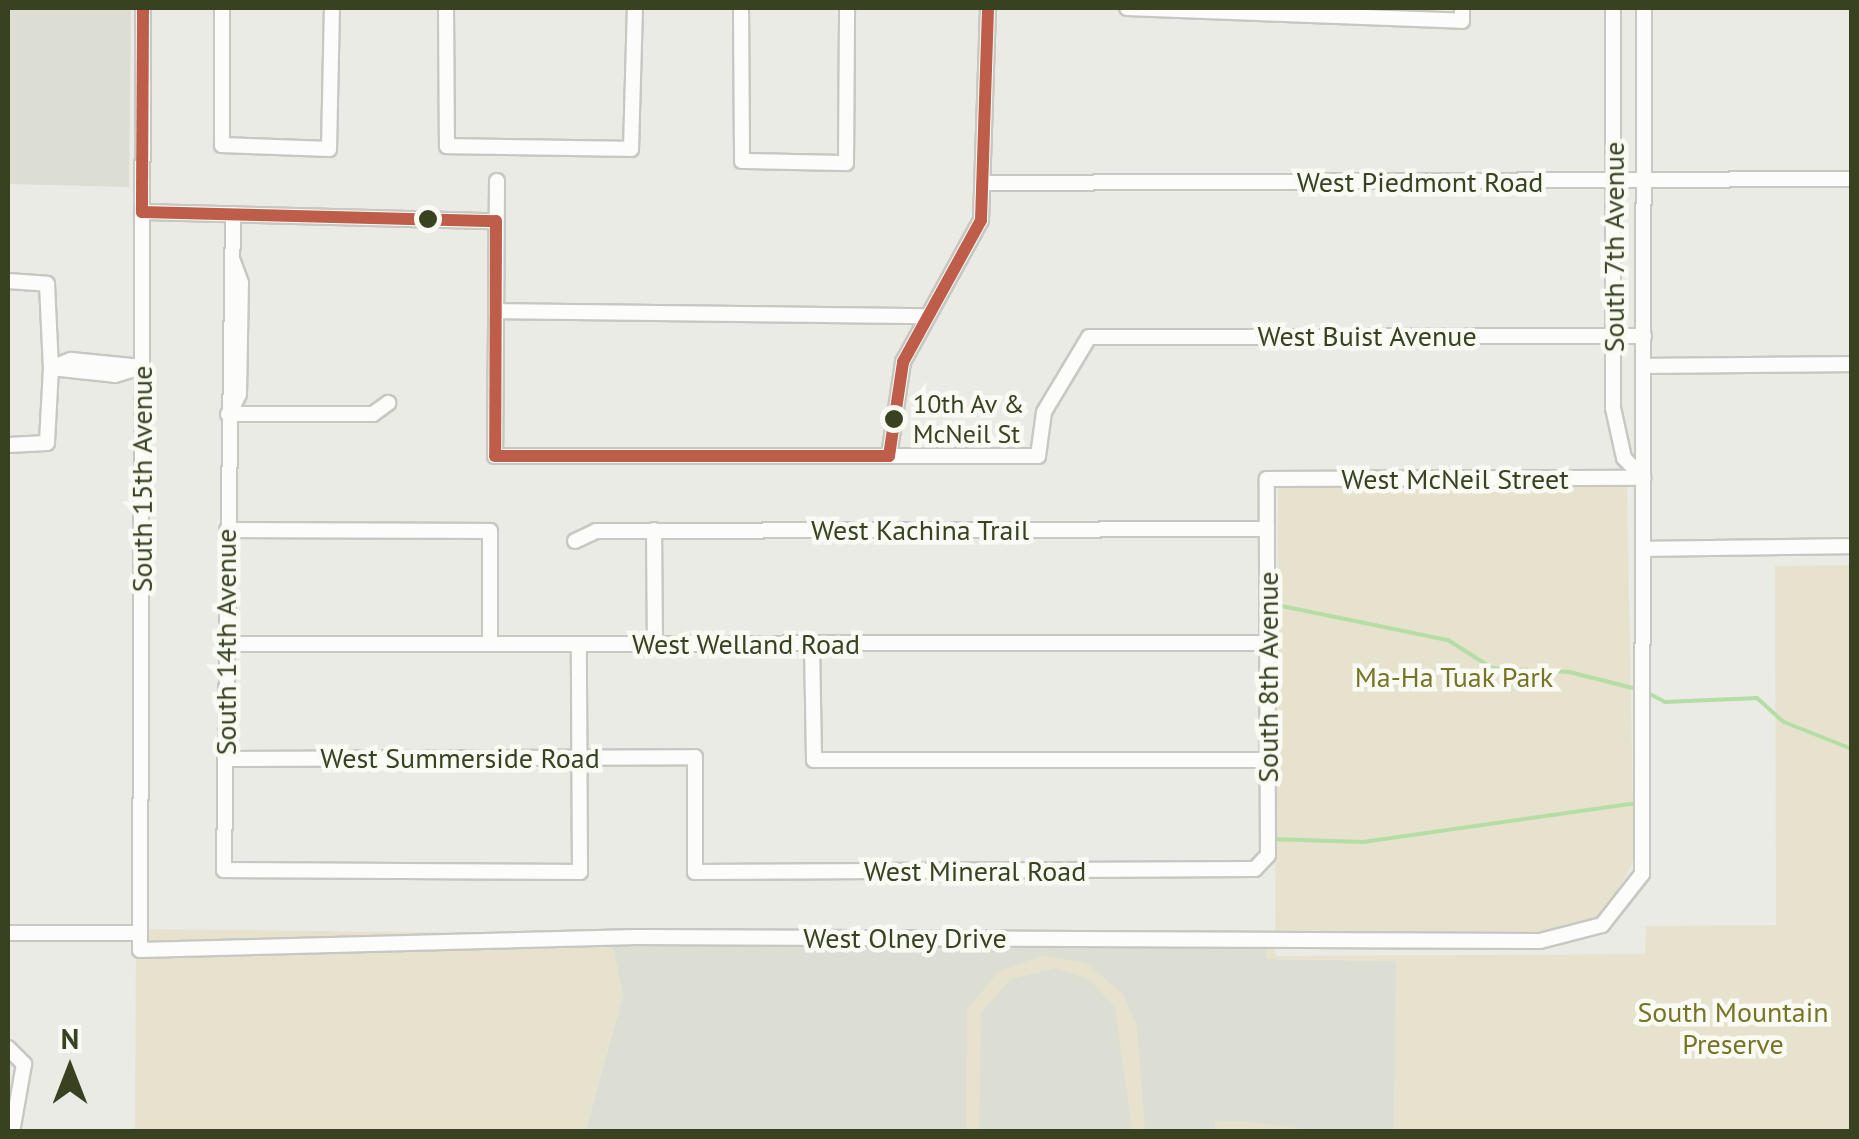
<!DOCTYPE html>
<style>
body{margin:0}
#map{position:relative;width:1859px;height:1139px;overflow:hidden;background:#ebebe6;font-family:"PT Sans",sans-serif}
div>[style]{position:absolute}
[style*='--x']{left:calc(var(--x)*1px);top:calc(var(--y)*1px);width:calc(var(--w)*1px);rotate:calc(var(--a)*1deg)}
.built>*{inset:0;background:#dcded3}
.green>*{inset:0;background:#e6e2ce}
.stream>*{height:4px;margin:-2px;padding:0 2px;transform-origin:2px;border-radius:2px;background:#b4dea4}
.roads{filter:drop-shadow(2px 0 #c8c8c3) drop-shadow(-2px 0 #c8c8c3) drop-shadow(0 2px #c8c8c3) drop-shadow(0 -2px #c8c8c3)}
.street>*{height:14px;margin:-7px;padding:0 7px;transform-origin:7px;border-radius:7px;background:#fcfcfb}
.bus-1>*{height:12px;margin:-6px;padding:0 6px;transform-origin:6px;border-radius:6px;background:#be5d49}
.dots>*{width:28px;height:28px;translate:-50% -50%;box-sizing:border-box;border:5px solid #fafaf4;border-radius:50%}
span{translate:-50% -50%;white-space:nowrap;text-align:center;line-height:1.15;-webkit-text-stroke:9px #fafaf4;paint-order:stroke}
.bus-label{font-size:26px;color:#384221}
.left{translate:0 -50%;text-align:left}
.street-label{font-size:28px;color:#384221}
.park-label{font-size:28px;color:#787426}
.frame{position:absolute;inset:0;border:10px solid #384221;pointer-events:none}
.north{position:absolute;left:20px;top:1019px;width:100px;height:100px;-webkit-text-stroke:8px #fafaf4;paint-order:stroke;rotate:0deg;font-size:28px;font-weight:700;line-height:40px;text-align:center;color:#384221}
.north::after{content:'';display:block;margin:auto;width:35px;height:45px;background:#384221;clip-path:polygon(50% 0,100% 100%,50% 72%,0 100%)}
</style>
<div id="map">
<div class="built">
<div style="clip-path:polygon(8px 8px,131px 8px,129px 187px,8px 184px)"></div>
<div style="clip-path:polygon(611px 943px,1267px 944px,1267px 959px,1397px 961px,1394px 1131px,585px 1132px,623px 995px)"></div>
</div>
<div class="green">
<div style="clip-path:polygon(1627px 485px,1634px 859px,1611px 906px,1584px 925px,1545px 932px,1275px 933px,1278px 486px)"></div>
<div style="clip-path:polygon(1851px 565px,1851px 1131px,1394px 1131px,1396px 961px,1266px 959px,1267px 945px,934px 943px,612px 943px,623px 995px,585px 1131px,111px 1132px,135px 1128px,136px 929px,1271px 941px,1277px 956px,1645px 954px,1646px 926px,1776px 925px,1775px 566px)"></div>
<div style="clip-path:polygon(1042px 955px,1086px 963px,1123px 994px,1137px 1026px,1145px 1131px,1132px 1131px,1115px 1007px,1090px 980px,1055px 968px,1011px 979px,981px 1012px,979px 1131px,966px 1131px,967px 1010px,998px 972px)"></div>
<div style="clip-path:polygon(1215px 1121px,1249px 1122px,1319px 1131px,1214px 1131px)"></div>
</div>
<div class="stream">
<div style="--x:1272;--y:604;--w:180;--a:11.6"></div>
<div style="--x:1448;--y:640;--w:52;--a:32.5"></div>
<div style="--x:1492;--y:668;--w:77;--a:3"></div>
<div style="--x:1569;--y:672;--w:70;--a:14"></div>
<div style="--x:1646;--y:692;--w:21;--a:28"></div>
<div style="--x:1665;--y:702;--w:92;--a:-2.5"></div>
<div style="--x:1757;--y:698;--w:36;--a:42"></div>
<div style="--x:1784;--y:722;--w:73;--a:21.7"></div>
<div style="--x:1270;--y:839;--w:93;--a:1.8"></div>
<div style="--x:1363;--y:842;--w:277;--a:-8.1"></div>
</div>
<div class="roads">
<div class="street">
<div style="--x:143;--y:8;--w:942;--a:90.18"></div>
<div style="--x:140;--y:950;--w:496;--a:-1.5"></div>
<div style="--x:636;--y:937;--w:904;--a:0.25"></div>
<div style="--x:1540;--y:941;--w:64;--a:-14.5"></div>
<div style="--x:1602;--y:925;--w:65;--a:-51.9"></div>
<div style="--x:1642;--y:874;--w:866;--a:-89.87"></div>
<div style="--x:222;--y:8;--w:137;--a:90"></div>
<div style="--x:222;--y:145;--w:107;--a:2.1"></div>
<div style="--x:329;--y:149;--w:141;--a:-88.8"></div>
<div style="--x:446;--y:8;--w:138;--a:89.6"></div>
<div style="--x:447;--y:146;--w:184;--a:0.9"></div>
<div style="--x:631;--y:149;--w:141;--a:-88.4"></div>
<div style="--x:741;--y:8;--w:153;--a:89.6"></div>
<div style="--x:742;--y:161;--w:104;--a:1.1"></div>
<div style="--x:846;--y:163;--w:155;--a:-89.6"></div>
<div style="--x:1127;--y:8;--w:335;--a:2.2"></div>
<div style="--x:1462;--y:21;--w:13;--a:-90"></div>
<div style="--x:1613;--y:8;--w:400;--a:90"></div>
<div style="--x:1613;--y:408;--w:51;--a:77.6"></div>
<div style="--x:1624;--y:458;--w:28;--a:46"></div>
<div style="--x:497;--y:181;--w:275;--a:90.4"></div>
<div style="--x:495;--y:456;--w:543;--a:0"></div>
<div style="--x:1038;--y:456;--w:44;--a:-82.2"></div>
<div style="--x:1044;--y:412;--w:87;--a:-59"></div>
<div style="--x:1089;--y:337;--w:555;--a:-0.1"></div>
<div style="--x:988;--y:183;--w:864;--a:-0.27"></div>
<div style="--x:142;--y:212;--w:354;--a:1.5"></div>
<div style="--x:233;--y:214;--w:656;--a:90.79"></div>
<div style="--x:224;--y:870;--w:356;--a:0.3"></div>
<div style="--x:580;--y:872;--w:228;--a:-90.3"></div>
<div style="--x:8;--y:281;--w:39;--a:4"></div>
<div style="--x:47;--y:284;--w:84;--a:87.3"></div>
<div style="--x:51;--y:368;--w:75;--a:93.1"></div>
<div style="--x:47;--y:443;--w:39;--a:177"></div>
<div style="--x:496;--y:311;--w:426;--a:0.7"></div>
<div style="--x:1643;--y:366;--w:209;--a:-0.5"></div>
<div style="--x:51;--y:368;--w:22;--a:-22"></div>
<div style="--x:71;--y:360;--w:71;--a:5.6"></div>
<div style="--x:51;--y:368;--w:64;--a:6.2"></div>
<div style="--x:115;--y:375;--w:27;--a:-17"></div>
<div style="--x:228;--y:414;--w:145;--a:0"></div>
<div style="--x:373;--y:414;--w:19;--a:-36"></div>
<div style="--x:229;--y:414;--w:22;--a:-63"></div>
<div style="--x:239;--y:394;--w:111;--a:-89"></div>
<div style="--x:241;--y:283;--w:23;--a:-110"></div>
<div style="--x:889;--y:456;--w:95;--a:-81.5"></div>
<div style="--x:903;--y:362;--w:162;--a:-61.2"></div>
<div style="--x:981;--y:220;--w:212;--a:-88.1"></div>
<div style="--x:227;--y:530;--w:263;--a:0.2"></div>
<div style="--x:490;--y:531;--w:113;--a:90"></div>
<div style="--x:654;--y:530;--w:113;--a:89.5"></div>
<div style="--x:575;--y:541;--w:23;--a:-25"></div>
<div style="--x:596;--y:531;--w:671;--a:-0.17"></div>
<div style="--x:1643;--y:549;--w:209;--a:-0.8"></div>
<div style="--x:225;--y:644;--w:1043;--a:-0.05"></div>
<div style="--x:812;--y:644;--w:116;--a:89"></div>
<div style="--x:814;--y:760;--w:454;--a:0"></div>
<div style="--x:226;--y:759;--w:469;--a:-0.2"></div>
<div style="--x:695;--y:757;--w:115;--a:90"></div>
<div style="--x:695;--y:872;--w:560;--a:-0.31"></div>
<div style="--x:1255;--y:869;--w:19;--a:-47"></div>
<div style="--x:1268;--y:855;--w:376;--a:-90.2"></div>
<div style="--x:1267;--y:479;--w:376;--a:-0.2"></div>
<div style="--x:8;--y:933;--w:132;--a:0"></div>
<div style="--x:8;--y:1048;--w:23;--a:45"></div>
<div style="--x:24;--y:1064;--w:69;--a:100"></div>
</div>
</div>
<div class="bus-1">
<div style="--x:143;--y:8;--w:204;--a:90.3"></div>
<div style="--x:142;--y:212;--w:354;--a:1.5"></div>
<div style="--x:496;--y:221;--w:235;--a:90.2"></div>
<div style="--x:495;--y:456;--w:394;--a:0"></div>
<div style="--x:889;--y:456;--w:95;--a:-81.5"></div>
<div style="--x:903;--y:362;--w:162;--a:-61.2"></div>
<div style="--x:981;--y:220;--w:212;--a:-88.1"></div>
</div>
<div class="dots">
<div style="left:428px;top:219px;background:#384221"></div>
<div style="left:894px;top:419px;background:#384221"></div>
</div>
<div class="bus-label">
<span class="left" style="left:913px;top:419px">10th Av &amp;<br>McNeil St</span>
</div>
<div class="street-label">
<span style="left:1420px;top:182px">West Piedmont Road</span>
<span style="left:1614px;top:247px;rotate:-90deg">South 7th Avenue</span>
<span style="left:1367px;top:336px">West Buist Avenue</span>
<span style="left:142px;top:479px;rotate:-90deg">South 15th Avenue</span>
<span style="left:1455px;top:479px">West McNeil Street</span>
<span style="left:920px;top:530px">West Kachina Trail</span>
<span style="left:226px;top:642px;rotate:-90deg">South 14th Avenue</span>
<span style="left:746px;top:644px">West Welland Road</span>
<span style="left:1268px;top:677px;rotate:-90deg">South 8th Avenue</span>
<span style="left:460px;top:758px">West Summerside Road</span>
<span style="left:975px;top:871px">West Mineral Road</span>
<span style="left:905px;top:938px">West Olney Drive</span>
</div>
<div class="park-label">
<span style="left:1454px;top:677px">Ma-Ha Tuak Park</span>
<span style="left:1733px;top:1028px">South Mountain<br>Preserve</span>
</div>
<div class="frame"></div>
<div class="north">N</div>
</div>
